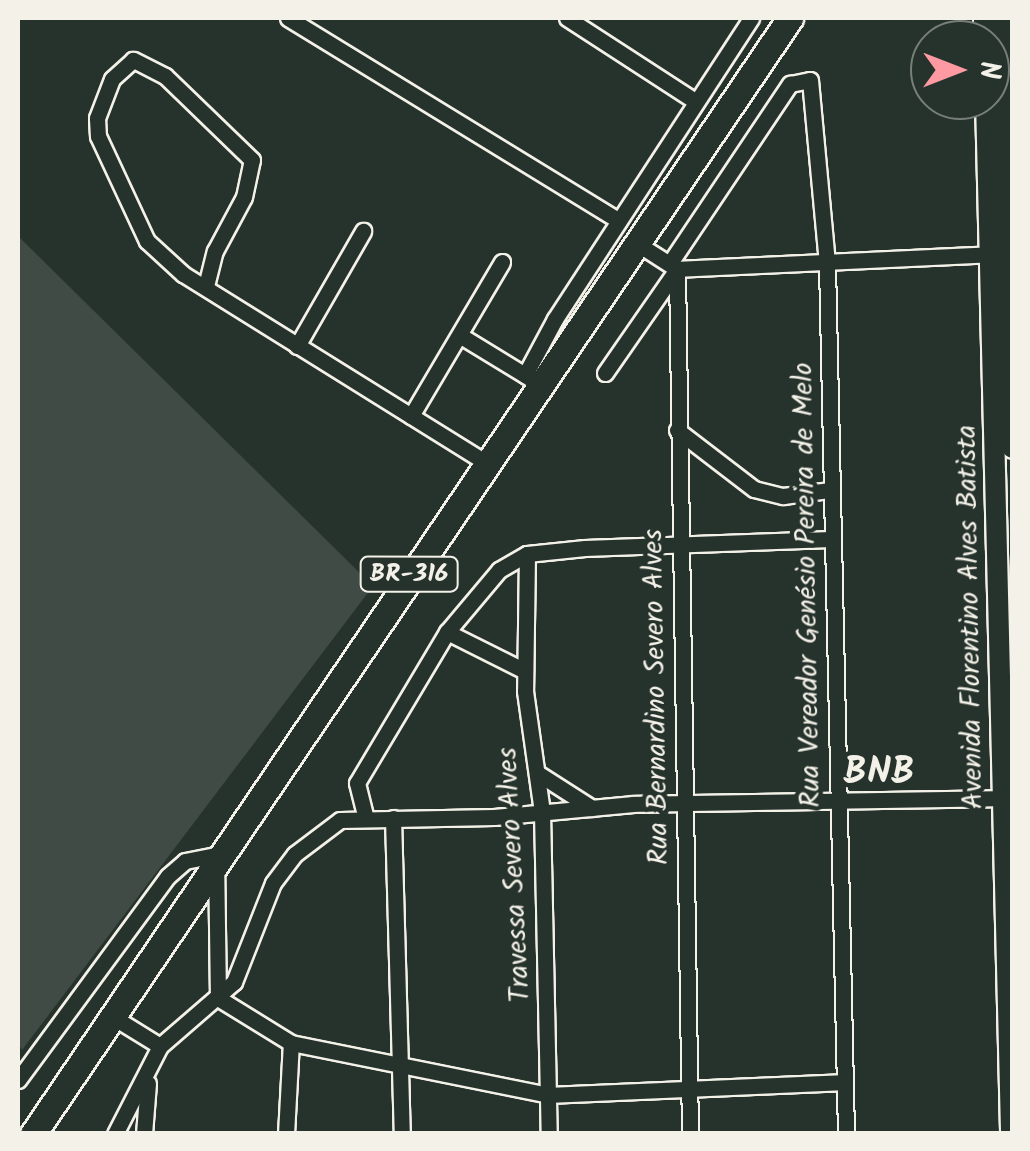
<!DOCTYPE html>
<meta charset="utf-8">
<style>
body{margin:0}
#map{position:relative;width:1030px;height:1151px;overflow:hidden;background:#26332d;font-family:Kalam,sans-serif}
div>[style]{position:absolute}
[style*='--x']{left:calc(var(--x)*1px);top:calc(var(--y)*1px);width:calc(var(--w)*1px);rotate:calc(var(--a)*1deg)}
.green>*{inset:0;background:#414b45}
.roads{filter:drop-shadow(2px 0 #f4f1e8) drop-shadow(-2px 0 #f4f1e8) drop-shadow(0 2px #f4f1e8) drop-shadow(0 -2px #f4f1e8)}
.minor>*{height:15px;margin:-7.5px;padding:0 7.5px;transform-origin:7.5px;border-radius:7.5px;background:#26332d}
.secondary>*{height:20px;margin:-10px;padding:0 10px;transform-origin:10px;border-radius:10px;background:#26332d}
.trunk>*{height:25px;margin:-12.5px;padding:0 12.5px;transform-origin:12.5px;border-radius:12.5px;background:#26332d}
span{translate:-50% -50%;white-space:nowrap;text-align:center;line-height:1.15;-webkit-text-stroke:9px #26332d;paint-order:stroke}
.shield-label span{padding:2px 8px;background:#26332d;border:2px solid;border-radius:8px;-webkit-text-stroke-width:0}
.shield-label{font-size:25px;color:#f4f1e8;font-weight:700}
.street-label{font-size:28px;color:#f4f1e8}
.district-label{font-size:38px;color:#f4f1e8;font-weight:700}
.frame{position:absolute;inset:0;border:20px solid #f4f1e8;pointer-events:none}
.north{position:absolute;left:910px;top:20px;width:100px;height:100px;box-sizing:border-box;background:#26332d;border:2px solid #787f78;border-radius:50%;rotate:90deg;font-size:28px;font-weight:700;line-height:40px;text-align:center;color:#f4f1e8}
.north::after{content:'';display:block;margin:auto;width:35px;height:45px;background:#ff9aa2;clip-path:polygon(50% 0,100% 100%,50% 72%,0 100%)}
</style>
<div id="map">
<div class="green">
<div style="clip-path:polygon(18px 236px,373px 586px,22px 1050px,18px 1043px)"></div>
</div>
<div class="roads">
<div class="minor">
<div style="--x:288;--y:18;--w:388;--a:31.5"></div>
<div style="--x:567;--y:18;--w:153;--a:33"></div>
<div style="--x:638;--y:244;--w:46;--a:32.7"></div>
<div style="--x:677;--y:269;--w:865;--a:89.14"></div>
<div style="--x:670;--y:263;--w:216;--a:-56.2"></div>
<div style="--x:790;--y:84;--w:20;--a:-11"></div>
<div style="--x:810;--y:80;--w:185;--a:84.7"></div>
<div style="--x:827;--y:264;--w:870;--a:88.75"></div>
<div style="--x:206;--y:286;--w:36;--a:-76"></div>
<div style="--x:215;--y:251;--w:61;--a:-61.8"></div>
<div style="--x:244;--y:197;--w:38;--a:-78"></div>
<div style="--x:252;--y:160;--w:121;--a:-136"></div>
<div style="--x:165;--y:76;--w:36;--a:-153"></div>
<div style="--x:133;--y:60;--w:28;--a:138"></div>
<div style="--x:112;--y:79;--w:42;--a:111"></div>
<div style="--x:97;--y:118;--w:18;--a:87"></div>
<div style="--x:98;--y:136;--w:116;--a:65"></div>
<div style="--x:147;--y:241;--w:49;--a:42.5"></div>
<div style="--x:183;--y:274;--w:356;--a:31.9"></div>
<div style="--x:461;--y:336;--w:75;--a:31.4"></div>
<div style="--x:297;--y:346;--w:133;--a:-60.1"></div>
<div style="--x:605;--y:373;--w:126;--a:-55.3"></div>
<div style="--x:677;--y:269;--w:322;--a:-2.7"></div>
<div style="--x:540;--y:385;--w:18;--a:-146"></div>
<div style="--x:525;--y:375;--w:64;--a:-61.8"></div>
<div style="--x:555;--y:319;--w:359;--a:-56.9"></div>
<div style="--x:411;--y:416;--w:179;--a:-59.4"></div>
<div style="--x:677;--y:430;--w:97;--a:37.5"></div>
<div style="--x:754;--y:489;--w:30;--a:14"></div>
<div style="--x:783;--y:496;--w:46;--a:-7.4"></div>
<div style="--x:527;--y:554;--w:137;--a:90.8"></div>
<div style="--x:525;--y:691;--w:122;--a:82"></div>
<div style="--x:542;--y:812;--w:322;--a:88.8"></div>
<div style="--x:447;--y:632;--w:87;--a:26.6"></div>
<div style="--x:539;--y:774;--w:63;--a:32.7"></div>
<div style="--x:365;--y:815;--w:33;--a:-104"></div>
<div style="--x:357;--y:783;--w:176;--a:-59.2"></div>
<div style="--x:447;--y:632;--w:81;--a:-50"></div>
<div style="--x:499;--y:570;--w:32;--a:-30"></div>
<div style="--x:527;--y:554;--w:58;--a:-5.9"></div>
<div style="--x:585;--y:548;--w:245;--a:-2.1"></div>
<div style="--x:393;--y:818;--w:316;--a:88.4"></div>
<div style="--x:113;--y:1017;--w:55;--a:31.7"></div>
<div style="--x:18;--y:1080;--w:253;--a:-53.7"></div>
<div style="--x:168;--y:876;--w:23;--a:-41"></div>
<div style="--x:185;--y:861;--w:32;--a:-11"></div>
<div style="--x:216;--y:855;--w:143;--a:89.2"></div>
<div style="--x:218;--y:998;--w:86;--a:31.7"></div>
<div style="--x:291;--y:1043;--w:263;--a:11.4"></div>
<div style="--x:549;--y:1095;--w:296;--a:-2.5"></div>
<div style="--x:115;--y:1134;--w:99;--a:-62.9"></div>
<div style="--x:160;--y:1046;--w:98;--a:-40.9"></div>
<div style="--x:234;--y:982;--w:106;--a:-68.5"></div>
<div style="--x:273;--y:883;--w:36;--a:-53"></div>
<div style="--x:295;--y:854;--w:56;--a:-37.1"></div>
<div style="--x:340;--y:820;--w:154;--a:-1.1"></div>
<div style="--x:494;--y:817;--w:140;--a:-5.3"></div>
<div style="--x:633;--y:804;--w:370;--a:-0.9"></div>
<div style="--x:144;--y:1134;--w:51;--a:-85.5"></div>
<div style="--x:286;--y:1134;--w:91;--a:-86.9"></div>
</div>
<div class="secondary">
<div style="--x:984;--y:18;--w:22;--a:90"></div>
<div style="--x:1001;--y:18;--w:430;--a:88.5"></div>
<div style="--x:986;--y:100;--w:1034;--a:88.61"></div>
</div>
<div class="trunk">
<div style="--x:33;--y:1134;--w:1349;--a:-55.85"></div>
</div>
</div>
<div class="shield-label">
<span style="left:409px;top:574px">BR-316</span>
</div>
<div class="street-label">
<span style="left:808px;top:585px;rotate:-91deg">Rua Vereador Genésio Pereira de Melo</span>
<span style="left:971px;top:617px;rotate:-91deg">Avenida Florentino Alves Batista</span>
<span style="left:657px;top:697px;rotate:-91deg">Rua Bernardino Severo Alves</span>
<span style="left:515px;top:875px;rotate:-93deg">Travessa Severo Alves</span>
</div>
<div class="district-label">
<span style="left:879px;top:774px">BNB</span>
</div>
<div class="frame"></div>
<div class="north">N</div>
</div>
